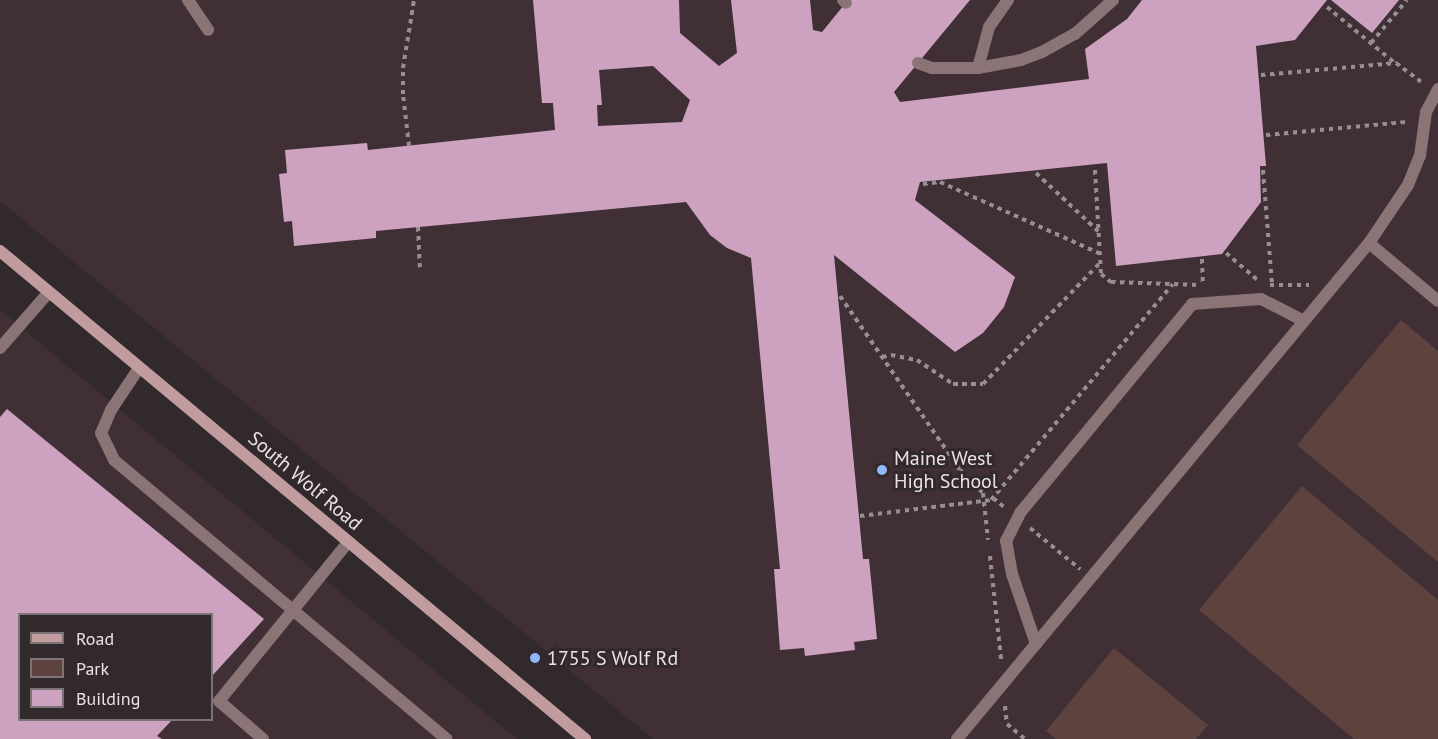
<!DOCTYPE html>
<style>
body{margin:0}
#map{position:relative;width:1438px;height:739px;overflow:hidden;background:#32292c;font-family:"PT Sans",sans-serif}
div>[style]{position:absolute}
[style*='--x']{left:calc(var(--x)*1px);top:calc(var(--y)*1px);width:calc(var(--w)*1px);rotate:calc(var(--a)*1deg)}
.built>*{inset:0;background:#403036}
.green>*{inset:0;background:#5e423d}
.building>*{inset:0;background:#cca2c0}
.path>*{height:4px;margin-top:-2px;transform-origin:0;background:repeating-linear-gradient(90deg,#968f91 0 4.5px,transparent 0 9px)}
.lane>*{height:12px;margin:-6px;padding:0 6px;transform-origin:6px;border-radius:6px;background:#8a7475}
.secondary>*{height:12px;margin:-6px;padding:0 6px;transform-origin:6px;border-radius:6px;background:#c19c9f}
.dots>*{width:16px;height:16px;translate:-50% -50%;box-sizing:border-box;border:3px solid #32292c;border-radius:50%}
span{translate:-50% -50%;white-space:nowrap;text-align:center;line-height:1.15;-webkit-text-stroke:6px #32292c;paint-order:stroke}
.poi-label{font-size:20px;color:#e9e3e5}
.left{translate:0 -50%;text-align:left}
.street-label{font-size:20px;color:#e9e3e5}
.legend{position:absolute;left:18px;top:613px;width:195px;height:108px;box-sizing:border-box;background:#32292c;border:2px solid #7b7376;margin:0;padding:8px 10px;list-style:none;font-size:18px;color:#e9e3e5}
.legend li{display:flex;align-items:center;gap:12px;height:30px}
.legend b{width:30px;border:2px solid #7b7376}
</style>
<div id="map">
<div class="built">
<div style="clip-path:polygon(0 0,1438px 0,1438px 739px,653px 739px,0 201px)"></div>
<div style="clip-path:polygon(evenodd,0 310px,517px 739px,0 739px,0 310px,20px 614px,212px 614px,212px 720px,20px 720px,20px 614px)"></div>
</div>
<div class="green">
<div style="clip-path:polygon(1401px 320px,1438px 351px,1438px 562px,1297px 445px)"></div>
<div style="clip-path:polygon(1302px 486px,1438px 600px,1438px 739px,1354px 739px,1199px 610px)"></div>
<div style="clip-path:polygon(1114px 648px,1208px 725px,1196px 739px,1056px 739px,1046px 731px)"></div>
</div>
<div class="building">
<div style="clip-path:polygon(evenodd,533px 0,679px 0,680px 33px,719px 66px,737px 53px,731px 0,810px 0,813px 30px,822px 32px,848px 0,970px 0,894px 92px,900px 102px,1089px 79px,1085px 49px,1127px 19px,1142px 0,1327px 0,1295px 40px,1256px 46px,1266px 166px,1260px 166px,1261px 202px,1222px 254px,1116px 266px,1107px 163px,920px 182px,915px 200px,1015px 277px,1004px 307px,983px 333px,955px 352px,834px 255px,863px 559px,869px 559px,877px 639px,854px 642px,855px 650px,805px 656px,804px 648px,780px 650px,774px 569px,780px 569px,751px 258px,727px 248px,710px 235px,686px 202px,376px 231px,376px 238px,294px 246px,292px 221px,284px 222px,279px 174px,287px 173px,285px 150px,367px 143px,368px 150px,555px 130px,553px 103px,542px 103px,533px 0,653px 66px,690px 100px,682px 122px,598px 126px,597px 105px,602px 105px,599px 70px,653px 66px)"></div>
<div style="clip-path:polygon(1331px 0,1399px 0,1372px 33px)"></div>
<div style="clip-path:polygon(7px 409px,264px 619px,212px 676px,212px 614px,20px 614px,20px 720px,172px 720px,157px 736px,162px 739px,0 739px,0 417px)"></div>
</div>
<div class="path">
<div style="--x:1327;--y:7;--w:88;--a:39.5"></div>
<div style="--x:1371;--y:43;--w:56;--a:-50.1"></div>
<div style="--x:1261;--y:75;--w:136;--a:-5.1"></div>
<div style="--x:1396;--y:63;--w:31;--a:37"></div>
<div style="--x:1266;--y:135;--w:142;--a:-5.3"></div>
<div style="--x:409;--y:146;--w:52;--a:-96.6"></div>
<div style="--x:403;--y:94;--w:26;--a:-90"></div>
<div style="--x:403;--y:68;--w:69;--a:-80.8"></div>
<div style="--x:1095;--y:170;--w:104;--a:86.7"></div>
<div style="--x:1101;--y:274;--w:13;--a:39"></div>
<div style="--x:1111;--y:282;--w:89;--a:1.9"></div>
<div style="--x:1263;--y:170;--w:115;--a:85.5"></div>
<div style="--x:1036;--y:173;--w:86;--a:43.1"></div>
<div style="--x:923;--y:184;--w:17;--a:-7"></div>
<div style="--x:940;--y:182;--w:176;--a:24.1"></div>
<div style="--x:418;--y:227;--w:43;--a:87.3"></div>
<div style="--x:1226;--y:253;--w:45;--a:40.5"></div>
<div style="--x:1202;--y:259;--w:26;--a:88"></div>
<div style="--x:1270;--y:285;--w:39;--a:0"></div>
<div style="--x:840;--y:296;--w:211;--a:55.4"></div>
<div style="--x:960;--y:470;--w:33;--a:45"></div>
<div style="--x:983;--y:493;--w:47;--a:83.9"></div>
<div style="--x:882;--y:357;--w:9;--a:-13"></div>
<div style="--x:891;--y:355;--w:26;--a:11"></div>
<div style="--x:917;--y:360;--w:43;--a:33.7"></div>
<div style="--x:953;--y:384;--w:30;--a:0"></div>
<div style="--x:983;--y:384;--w:168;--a:-46"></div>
<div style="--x:993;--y:498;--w:14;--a:39"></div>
<div style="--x:860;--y:516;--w:132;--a:-7"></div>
<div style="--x:991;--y:500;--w:282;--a:-49.9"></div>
<div style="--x:1030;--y:528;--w:65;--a:39.4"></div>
<div style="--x:990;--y:556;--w:104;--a:83.9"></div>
<div style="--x:1005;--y:706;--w:18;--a:84"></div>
<div style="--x:1007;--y:724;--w:23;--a:40"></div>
</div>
<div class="lane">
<div style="--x:188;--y:0;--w:36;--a:56"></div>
<div style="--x:843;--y:0;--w:4;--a:45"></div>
<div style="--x:918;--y:63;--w:15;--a:20"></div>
<div style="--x:932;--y:68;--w:46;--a:0"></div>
<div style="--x:978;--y:68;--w:44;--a:-10.5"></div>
<div style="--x:1021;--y:60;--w:22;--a:-21"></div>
<div style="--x:1042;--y:52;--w:38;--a:-29"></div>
<div style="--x:1075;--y:34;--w:51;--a:-41.8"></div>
<div style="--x:978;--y:68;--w:42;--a:-75"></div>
<div style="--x:989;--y:27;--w:33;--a:-55"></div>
<div style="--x:1369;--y:243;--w:90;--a:40"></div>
<div style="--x:0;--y:348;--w:74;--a:-48.8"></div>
<div style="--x:139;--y:368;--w:50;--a:123.7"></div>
<div style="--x:111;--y:410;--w:25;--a:113"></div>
<div style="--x:101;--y:433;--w:30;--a:64"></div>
<div style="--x:114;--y:460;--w:434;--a:40"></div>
<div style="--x:1036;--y:644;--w:74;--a:-108.9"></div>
<div style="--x:1012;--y:574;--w:34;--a:-100"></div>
<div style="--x:1006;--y:541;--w:31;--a:-63"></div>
<div style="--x:1020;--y:513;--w:271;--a:-50.5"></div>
<div style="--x:1192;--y:304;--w:69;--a:-4.1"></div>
<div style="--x:1261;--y:299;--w:46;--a:27.1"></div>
<div style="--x:263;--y:739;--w:58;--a:-139.2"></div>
<div style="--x:219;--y:701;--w:205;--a:-50.9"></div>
<div style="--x:957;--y:739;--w:645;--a:-50.29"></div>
<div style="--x:1369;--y:243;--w:70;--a:-56.1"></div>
<div style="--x:1408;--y:185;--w:31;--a:-68"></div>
<div style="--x:1420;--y:156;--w:44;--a:-82.2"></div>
<div style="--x:1426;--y:112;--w:26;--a:-62"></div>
</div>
<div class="secondary">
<div style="--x:0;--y:251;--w:762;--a:39.83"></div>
</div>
<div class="dots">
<div style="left:882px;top:470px;background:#93b7fd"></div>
<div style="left:535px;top:658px;background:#93b7fd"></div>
</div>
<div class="poi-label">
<span class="left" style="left:894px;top:470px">Maine West<br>High School</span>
<span class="left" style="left:547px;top:658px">1755 S Wolf Rd</span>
</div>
<div class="street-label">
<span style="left:305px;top:481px;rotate:40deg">South Wolf Road</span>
</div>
<ul class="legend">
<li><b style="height:8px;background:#c19c9f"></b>Road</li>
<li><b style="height:16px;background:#5e423d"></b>Park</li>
<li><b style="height:16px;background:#cca2c0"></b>Building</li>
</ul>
</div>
